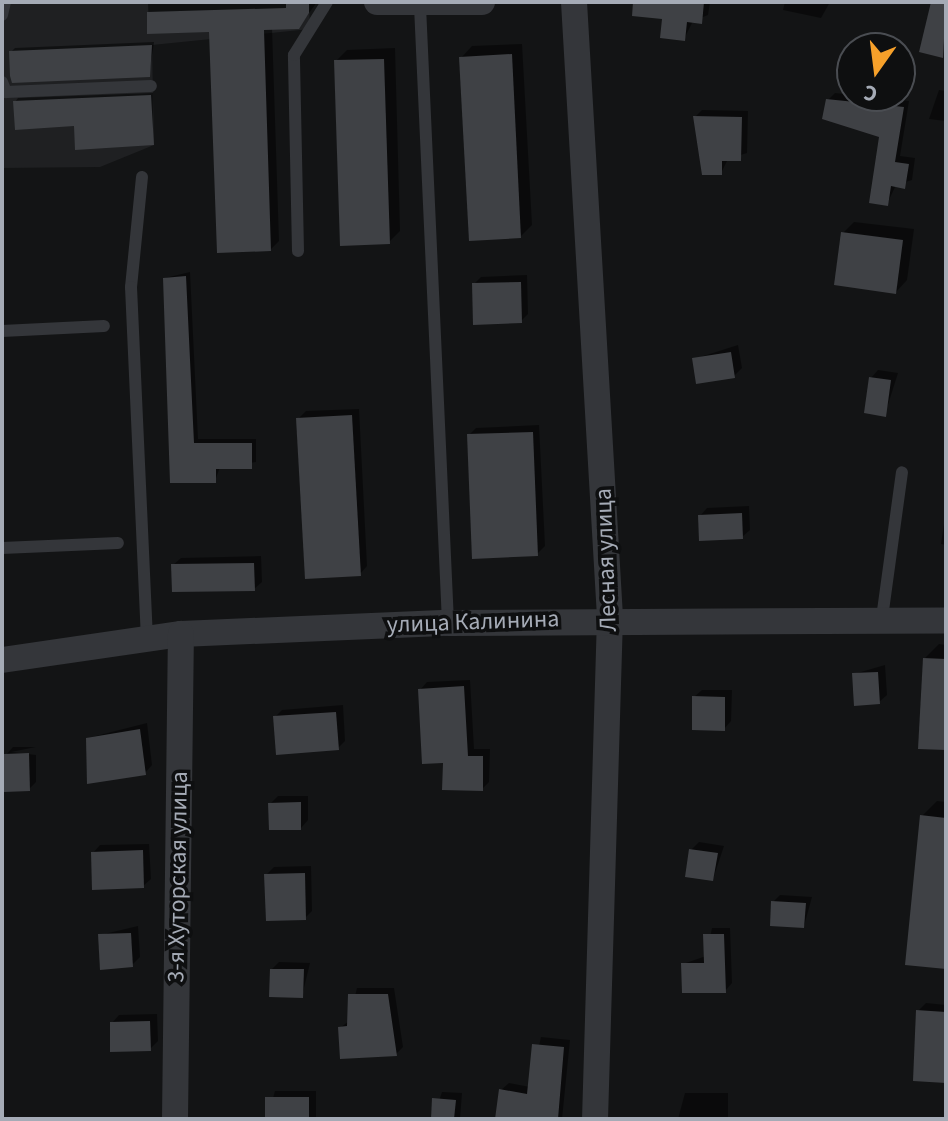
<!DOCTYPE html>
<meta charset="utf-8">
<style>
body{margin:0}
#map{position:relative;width:948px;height:1121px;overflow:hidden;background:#131415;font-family:"Source Sans 3",sans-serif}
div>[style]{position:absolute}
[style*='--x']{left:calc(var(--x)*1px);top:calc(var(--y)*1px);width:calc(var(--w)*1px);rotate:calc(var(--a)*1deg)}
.built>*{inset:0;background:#1f2022}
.shadow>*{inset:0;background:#0007}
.building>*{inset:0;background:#3f4145}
.lane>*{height:12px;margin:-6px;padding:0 6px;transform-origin:6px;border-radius:6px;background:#34363a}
.street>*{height:26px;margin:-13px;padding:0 13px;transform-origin:13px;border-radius:13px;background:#34363a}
span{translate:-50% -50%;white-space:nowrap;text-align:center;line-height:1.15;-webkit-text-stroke:7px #0e0f10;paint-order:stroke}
.street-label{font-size:24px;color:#a5abb6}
.frame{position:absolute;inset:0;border:4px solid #a5abb6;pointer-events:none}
.north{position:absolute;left:836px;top:32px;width:80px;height:80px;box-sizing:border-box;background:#0e0f10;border:2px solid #4a4d52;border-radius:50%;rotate:194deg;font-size:22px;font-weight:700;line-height:32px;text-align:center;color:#a5abb6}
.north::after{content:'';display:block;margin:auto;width:28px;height:36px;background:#f6a02a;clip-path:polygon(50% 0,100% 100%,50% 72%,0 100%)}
</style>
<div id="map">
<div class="built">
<div style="clip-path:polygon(10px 2px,309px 2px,310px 29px,152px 45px,154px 145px,100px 167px,2px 168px,2px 21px)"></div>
</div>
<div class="shadow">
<div style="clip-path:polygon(148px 2px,317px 2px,299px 27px,272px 28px,279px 241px,270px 250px,211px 30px,149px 32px)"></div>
<div style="clip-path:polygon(666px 2px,710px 2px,708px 15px,693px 21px,684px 39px)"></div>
<div style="clip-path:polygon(785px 2px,830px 2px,821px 18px,783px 10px)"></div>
<div style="clip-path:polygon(934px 2px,946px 2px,942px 56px)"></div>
<div style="clip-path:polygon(154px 42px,149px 75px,11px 52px,15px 48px)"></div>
<div style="clip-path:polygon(522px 44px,532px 225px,521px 236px,461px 58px,472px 46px)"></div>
<div style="clip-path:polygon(395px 48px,400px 231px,389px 242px,336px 61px,347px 50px)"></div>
<div style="clip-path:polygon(939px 90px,946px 91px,946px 121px,929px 119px)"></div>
<div style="clip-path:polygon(153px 93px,153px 143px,15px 102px,18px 98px)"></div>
<div style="clip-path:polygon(835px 93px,909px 101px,900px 156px,915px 158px,912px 180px,896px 185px,887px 204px,881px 135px,828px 100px)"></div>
<div style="clip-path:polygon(702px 110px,748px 111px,747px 153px,728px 159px,721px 173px,695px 117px)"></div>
<div style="clip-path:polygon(854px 222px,914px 229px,907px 280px,896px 292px,843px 233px)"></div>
<div style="clip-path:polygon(190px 272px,198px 439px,256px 439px,256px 462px,220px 467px,215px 481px,172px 481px,165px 278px)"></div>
<div style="clip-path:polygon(527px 275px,528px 314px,521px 321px,474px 284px,481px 277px)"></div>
<div style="clip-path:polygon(738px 345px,742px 368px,734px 376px,694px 359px)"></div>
<div style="clip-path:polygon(878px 370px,898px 373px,885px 414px,871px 378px)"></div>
<div style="clip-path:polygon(359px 409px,367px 566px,360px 574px,298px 419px,306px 411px)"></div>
<div style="clip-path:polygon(539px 425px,545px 546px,537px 554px,469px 435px,476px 428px)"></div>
<div style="clip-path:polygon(749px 506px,750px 530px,742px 537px,700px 516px,707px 508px)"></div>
<div style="clip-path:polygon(946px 511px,946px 545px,941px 544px)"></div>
<div style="clip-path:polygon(261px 556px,262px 582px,254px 589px,173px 565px,181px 558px)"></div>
<div style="clip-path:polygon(939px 644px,946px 645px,946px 748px,924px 659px)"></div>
<div style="clip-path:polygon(885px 665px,887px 695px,879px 702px,854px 674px)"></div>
<div style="clip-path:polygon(470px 680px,474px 749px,490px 749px,489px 782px,482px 789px,445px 761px,420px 690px,427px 682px)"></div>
<div style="clip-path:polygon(702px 690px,732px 690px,731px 721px,724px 729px,694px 697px)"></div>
<div style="clip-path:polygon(343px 705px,345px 741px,338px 748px,275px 717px,282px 710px)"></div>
<div style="clip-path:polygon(147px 723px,152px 765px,145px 773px,88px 738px)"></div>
<div style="clip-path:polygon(13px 747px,36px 747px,11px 752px,36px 755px,36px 782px,29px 789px,6px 755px)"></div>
<div style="clip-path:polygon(278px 796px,308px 796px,308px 820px,301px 828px,270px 804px)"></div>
<div style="clip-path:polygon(937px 801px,946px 802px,946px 967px,922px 816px)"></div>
<div style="clip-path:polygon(699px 842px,724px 846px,713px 879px,691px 850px)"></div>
<div style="clip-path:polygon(149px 844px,151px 879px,143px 886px,93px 853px,100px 845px)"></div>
<div style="clip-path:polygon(311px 866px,312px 911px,305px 918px,267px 874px,274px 867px)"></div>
<div style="clip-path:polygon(780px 895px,812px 897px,804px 926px,773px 902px)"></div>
<div style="clip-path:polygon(138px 926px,140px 957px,132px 965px,100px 935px)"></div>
<div style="clip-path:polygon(712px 928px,730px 928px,732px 983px,725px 991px,683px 964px,706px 956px)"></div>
<div style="clip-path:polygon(279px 962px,310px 963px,302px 996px,272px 969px)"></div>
<div style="clip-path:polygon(357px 988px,394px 988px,403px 1047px,396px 1054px,340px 1028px,349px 1021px)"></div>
<div style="clip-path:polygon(926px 1003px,946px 1005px,946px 1081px,918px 1011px)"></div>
<div style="clip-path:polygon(157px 1014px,158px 1041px,150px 1049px,112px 1023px,119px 1015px)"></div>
<div style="clip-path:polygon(541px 1037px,570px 1040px,562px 1119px,498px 1119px,501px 1090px,509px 1083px,530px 1087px)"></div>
<div style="clip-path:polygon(275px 1091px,316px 1091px,316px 1118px,267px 1119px)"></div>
<div style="clip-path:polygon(442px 1092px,462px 1093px,460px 1119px,433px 1119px)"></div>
<div style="clip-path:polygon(685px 1093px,728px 1093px,728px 1119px,678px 1119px)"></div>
</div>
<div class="building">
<div style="clip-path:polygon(286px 2px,309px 2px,309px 13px,299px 29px,264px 30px,271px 251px,217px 253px,209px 32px,147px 34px,147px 12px,286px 8px)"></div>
<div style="clip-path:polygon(633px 2px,704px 2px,702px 24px,687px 22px,685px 41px,660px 38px,662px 19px,632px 16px)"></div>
<div style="clip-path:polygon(931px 2px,946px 2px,943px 58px,919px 52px)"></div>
<div style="clip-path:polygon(152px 45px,150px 77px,12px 83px,10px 76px,9px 51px)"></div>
<div style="clip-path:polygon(512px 54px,521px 238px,469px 241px,459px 57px)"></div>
<div style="clip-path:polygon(384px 59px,390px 244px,340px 246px,334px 60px)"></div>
<div style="clip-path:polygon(151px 95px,154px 145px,75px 150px,74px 126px,15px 130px,13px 101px)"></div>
<div style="clip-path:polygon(826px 99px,904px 107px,895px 162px,909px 164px,905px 189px,891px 186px,888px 206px,869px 203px,879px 137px,822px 119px)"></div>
<div style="clip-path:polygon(693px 116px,742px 117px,741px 161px,722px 161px,722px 175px,702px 175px)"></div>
<div style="clip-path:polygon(841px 232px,903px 240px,896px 294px,834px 285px)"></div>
<div style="clip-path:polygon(186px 276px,194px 443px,252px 443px,252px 469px,216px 469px,216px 483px,170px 483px,163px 278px)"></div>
<div style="clip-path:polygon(521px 282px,522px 323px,473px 325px,472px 283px)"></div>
<div style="clip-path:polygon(731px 352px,735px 378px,696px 384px,692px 358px)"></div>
<div style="clip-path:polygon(869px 377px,891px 380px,886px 417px,864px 413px)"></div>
<div style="clip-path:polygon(352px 415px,361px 576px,305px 579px,296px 418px)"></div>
<div style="clip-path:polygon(533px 432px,538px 556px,472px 559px,467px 434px)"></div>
<div style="clip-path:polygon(742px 513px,743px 539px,699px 541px,698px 515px)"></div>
<div style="clip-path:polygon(254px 563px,255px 591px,172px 592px,171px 564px)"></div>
<div style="clip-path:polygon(923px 658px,946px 659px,946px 750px,918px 749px)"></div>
<div style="clip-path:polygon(878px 672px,880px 704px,854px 706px,852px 673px)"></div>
<div style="clip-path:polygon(464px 686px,468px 756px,483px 756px,483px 791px,442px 790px,443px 763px,422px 764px,418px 689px)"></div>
<div style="clip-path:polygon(692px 696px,725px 697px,725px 731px,692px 730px)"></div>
<div style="clip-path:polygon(336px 712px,339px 750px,276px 755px,273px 716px)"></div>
<div style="clip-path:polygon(140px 729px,146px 775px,87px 784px,86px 738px)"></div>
<div style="clip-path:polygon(29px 753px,30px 791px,4px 792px,4px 754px)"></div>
<div style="clip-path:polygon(301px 802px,301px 830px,269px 830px,268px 803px)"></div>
<div style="clip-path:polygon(920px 815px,946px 818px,946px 969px,905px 965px)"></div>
<div style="clip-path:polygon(689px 849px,718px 853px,713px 881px,685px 877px)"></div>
<div style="clip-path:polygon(143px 850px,144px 888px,92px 890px,91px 852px)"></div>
<div style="clip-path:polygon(305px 873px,306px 920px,266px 921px,264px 874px)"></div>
<div style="clip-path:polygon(771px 901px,806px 903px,804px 928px,770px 926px)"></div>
<div style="clip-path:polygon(131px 933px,133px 967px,100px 970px,98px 934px)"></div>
<div style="clip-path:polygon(703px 934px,724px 934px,726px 993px,682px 993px,681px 963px,704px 963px)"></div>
<div style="clip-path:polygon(270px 969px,304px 969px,303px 998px,269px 997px)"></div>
<div style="clip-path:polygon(348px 994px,388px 994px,397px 1056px,340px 1059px,338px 1027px,347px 1026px)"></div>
<div style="clip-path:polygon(916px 1010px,946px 1012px,946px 1083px,913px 1081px)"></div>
<div style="clip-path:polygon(150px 1021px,151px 1051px,110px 1052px,110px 1022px)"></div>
<div style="clip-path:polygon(532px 1044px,564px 1047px,558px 1119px,495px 1119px,499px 1089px,527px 1094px)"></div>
<div style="clip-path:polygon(265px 1097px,309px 1097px,309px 1119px,265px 1119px)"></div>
<div style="clip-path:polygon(432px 1098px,456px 1100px,454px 1119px,431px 1119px)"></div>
</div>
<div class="lane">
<div style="--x:420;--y:6;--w:618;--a:87.4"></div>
<div style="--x:2;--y:15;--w:13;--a:-77"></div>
<div style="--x:2;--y:82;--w:11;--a:68"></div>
<div style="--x:6;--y:92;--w:145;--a:-2.4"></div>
<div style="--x:142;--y:177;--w:111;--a:95.7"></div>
<div style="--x:131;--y:287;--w:350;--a:87.4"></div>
<div style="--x:298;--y:251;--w:196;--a:-91.2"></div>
<div style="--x:294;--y:55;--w:62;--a:-58.1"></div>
<div style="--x:2;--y:331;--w:102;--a:-2.8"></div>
<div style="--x:2;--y:548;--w:116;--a:-2.5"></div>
<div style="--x:882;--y:618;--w:147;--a:-82.2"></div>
</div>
<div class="street">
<div style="--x:377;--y:2;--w:105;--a:0"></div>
<div style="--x:574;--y:2;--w:616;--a:86.65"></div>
<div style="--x:610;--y:617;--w:502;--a:91.71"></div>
<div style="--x:2;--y:660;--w:181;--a:-8.3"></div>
<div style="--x:181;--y:634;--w:267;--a:-2.4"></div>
<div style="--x:448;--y:623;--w:498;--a:-0.3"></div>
<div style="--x:175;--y:1119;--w:485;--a:-89.3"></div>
</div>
<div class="street-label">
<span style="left:606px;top:560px;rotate:-92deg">Лесная улица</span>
<span style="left:473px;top:622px;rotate:-2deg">улица Калинина</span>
<span style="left:178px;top:877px;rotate:-89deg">3-я Хуторская улица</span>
</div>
<div class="frame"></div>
<div class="north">С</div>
</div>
